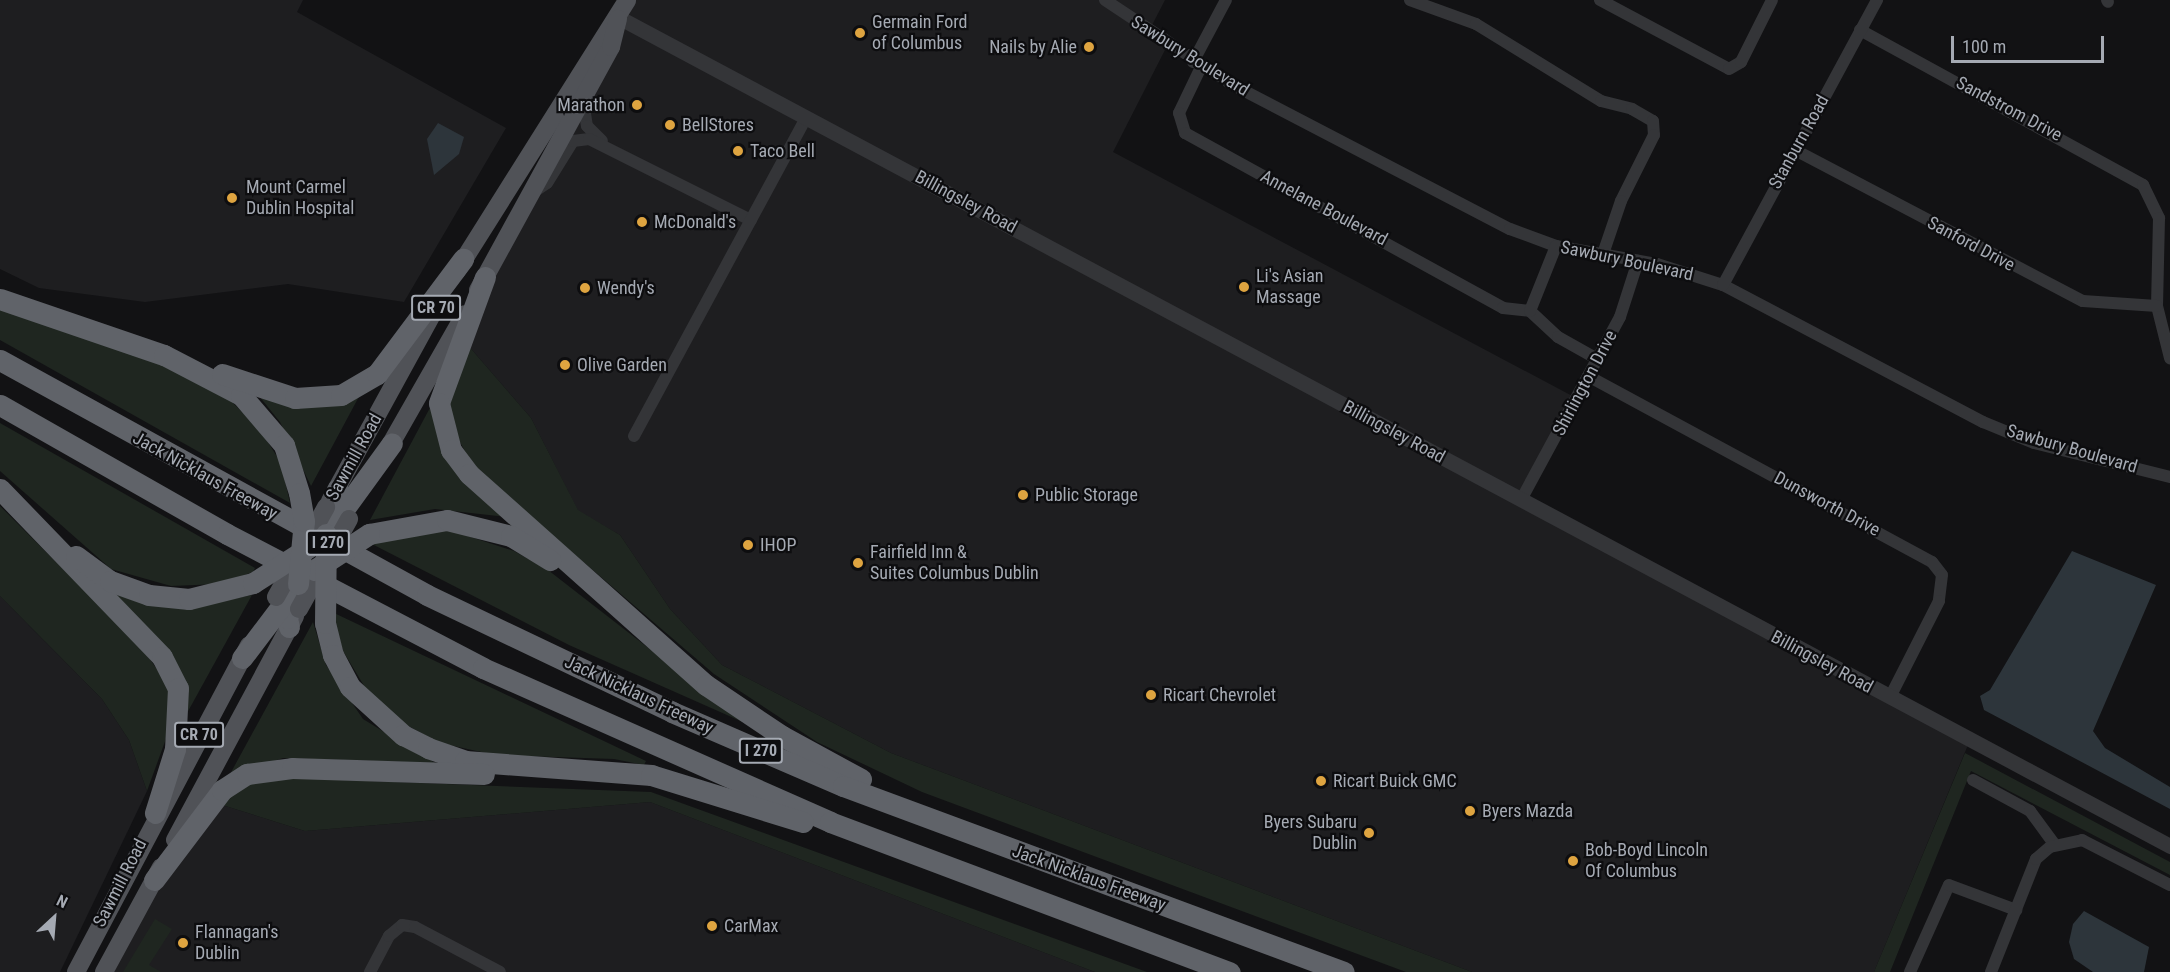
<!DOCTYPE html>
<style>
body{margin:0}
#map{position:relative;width:2170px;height:972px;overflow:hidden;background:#121214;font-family:"Roboto Condensed",sans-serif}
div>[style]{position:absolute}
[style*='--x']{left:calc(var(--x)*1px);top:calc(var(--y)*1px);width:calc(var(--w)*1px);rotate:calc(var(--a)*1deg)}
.built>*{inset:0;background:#1e1e20}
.green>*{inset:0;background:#1f2620}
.water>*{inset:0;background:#2d353b}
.minor>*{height:12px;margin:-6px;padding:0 6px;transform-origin:6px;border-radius:6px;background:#343538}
.tertiary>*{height:15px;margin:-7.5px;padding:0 7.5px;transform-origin:7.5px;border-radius:7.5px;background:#343538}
.primary>*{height:18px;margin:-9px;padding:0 9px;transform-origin:9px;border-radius:9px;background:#505257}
.motorway>*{height:21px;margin:-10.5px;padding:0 10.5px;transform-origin:10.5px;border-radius:10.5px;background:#606369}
.primary-bridge>*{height:18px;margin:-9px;padding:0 9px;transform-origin:9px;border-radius:9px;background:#505257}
.motorway-bridge>*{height:21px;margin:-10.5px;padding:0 10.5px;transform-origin:10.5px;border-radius:10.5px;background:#606369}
.dots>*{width:16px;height:16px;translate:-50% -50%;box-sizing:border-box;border:3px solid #0d0d0f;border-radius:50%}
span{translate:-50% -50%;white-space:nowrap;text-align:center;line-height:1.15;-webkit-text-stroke:4.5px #0d0d0f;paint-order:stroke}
.shield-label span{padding:2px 4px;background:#0d0d0f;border:2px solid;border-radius:4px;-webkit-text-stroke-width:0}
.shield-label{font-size:16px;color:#a5aab3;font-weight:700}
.poi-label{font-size:18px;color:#a5aab3}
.left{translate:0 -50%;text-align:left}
.right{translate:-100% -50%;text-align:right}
.street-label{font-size:18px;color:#a5aab3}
.north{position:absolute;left:24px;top:888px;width:60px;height:60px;-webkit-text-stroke:4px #0d0d0f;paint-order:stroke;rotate:26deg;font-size:16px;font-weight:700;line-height:24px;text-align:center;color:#a5aab3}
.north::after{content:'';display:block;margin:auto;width:21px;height:27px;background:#a5aab3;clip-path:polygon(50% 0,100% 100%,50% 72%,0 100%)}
.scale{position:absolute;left:1951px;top:36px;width:153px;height:27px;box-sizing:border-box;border:3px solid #a5aab3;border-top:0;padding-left:8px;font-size:18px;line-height:21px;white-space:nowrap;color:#a5aab3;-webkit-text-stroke:4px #0d0d0f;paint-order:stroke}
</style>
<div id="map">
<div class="built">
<div style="clip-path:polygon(0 0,303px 0,297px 12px,506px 128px,404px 302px,288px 284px,145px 302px,39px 288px,0 269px)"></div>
<div style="clip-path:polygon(627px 0,1165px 0,1149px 31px,1168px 44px,1113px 152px,1576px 398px,1522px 500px,1970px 740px,1874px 972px,1472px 972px,891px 753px,722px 665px,670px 609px,620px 535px,578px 511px,531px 418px,466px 343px,485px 277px)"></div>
<div style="clip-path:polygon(0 596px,102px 699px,129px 740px,147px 791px,60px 972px,0 972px)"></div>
<div style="clip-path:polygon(650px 802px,1095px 972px,112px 972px,158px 886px,219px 804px,305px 831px)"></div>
</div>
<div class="green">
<div style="clip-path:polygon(0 306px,143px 355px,229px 399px,261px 431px,281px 463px,290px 503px,0 340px)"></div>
<div style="clip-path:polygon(466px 343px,531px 418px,578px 510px,620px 535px,670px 609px,722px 665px,891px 753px,1472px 972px,1406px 972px,922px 792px,817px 742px,714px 674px,475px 469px,447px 419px,452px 371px)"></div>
<div style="clip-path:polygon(255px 391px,362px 391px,311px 486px,280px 422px)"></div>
<div style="clip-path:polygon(432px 404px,442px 453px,507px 517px,435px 509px,370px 520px)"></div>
<div style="clip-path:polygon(0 423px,255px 568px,253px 572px,219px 584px,171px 586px,111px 569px,0 471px)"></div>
<div style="clip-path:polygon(0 506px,143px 649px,167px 684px,175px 714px,147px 791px,129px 740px,102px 699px,0 596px)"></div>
<div style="clip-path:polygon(443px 528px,514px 551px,548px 570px,745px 723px,569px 645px,370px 543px)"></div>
<div style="clip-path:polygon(112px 591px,193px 607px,252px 595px,186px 715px)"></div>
<div style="clip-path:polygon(332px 612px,646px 761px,644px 765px,614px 759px,495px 755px,440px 743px,401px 722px,366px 689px,343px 651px)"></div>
<div style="clip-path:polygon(313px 622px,326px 665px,363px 719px,435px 763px,283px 758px,229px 776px)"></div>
<div style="clip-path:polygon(1965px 753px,2170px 862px,2170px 875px,1971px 771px,1890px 972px,1874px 972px)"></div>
<div style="clip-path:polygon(266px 777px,651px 792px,1147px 972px,1095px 972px,650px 802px,305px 831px,219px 804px,229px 792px)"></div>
<div style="clip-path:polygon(155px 919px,172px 929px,149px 965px,161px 972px,123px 972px)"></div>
</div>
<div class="water">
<div style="clip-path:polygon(438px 123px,464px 137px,459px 154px,434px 175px,427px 139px)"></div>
<div style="clip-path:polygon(2072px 551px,2156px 585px,2093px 731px,2105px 748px,2170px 787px,2170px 809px,1984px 710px,1980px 696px,1990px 690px)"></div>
<div style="clip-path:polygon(2084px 911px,2149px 947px,2144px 972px,2093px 972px,2074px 959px,2069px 942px,2073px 924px)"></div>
</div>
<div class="minor">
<div style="--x:1105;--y:0;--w:154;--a:33.6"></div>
<div style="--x:1233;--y:85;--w:312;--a:27.5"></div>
<div style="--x:1510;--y:229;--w:49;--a:20.3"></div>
<div style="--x:1556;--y:246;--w:103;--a:10.1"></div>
<div style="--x:1657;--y:264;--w:69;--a:17.7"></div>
<div style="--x:1723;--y:285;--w:294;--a:27.8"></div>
<div style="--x:1983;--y:422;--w:55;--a:22.4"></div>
<div style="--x:2034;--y:443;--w:140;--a:14"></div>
<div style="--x:1410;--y:0;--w:70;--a:20"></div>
<div style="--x:1476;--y:24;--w:147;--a:31.6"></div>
<div style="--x:1601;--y:101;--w:32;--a:14"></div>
<div style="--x:1632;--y:109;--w:24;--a:30"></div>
<div style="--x:1653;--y:121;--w:14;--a:86"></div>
<div style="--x:1654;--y:135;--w:74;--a:116.6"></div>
<div style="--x:1621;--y:201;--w:56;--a:108.8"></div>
<div style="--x:1600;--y:0;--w:146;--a:28.1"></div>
<div style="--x:1729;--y:69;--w:14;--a:-30"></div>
<div style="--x:1741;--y:62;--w:69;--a:-63.4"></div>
<div style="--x:2107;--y:0;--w:2;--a:63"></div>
<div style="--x:1860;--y:30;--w:323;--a:28.7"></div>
<div style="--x:2143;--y:185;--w:37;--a:64"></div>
<div style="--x:2159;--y:218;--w:88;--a:91.3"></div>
<div style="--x:2157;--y:306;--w:54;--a:76"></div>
<div style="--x:1193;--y:62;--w:70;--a:-62"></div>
<div style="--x:1201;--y:67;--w:51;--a:115.6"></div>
<div style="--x:1179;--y:113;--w:21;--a:73"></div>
<div style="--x:1185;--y:133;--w:363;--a:28.8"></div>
<div style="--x:1503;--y:308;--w:27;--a:6"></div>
<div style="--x:1530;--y:311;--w:38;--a:43"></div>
<div style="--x:1558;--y:337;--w:45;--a:29.4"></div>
<div style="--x:583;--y:101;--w:25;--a:81"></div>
<div style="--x:587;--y:126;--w:21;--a:45"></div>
<div style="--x:1795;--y:150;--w:325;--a:27.7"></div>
<div style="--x:2083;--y:301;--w:74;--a:3.9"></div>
<div style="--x:535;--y:191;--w:14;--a:-34"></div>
<div style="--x:547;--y:183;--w:49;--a:-58.2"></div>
<div style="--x:573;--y:141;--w:16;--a:-7"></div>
<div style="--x:589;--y:139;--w:181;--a:26.6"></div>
<div style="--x:1723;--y:285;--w:324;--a:-61.6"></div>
<div style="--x:1530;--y:311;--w:70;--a:-68.2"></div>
<div style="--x:1588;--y:376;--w:391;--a:28.4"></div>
<div style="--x:1932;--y:562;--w:16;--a:52"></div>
<div style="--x:1942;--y:575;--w:26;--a:97"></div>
<div style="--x:1939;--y:601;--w:108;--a:117"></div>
<div style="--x:634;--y:436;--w:362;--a:-61.6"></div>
<div style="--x:1521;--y:500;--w:208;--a:-61.6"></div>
<div style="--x:1620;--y:317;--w:59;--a:-72.2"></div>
<div style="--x:1973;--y:780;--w:65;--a:28.5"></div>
<div style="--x:2030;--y:811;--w:42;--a:53.7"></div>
<div style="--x:370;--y:972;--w:41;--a:-62.2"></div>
<div style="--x:389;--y:936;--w:17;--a:-40"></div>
<div style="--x:402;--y:925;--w:13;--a:9"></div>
<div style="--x:415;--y:927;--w:96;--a:27.9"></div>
<div style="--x:1910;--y:972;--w:95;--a:-65.9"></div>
<div style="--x:1949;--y:885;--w:72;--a:20.5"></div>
<div style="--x:1991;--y:972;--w:122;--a:-68.3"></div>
<div style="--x:2036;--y:859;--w:18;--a:-41"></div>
<div style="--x:2050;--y:847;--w:33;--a:-12"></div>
<div style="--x:2082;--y:840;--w:99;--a:27.1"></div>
</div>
<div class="tertiary">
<div style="--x:618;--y:17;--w:1760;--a:28.11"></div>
</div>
<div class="primary">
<div style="--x:456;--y:272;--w:321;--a:-57.8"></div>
<div style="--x:478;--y:290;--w:277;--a:-61.3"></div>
<div style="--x:611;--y:47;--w:29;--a:-76"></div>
<div style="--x:385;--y:454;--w:161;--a:-60.3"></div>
<div style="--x:330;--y:501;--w:225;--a:-61.3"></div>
<div style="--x:175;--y:840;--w:254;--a:-61.8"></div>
<div style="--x:76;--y:972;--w:370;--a:-62.1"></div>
<div style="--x:104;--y:972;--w:119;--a:-61.5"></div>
</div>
<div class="motorway">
<div style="--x:485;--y:277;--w:134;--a:110.1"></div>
<div style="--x:439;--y:403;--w:49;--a:75.7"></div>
<div style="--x:451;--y:450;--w:30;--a:53"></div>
<div style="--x:469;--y:474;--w:317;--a:41.7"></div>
<div style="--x:706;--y:685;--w:92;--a:33.9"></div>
<div style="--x:782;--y:736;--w:90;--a:28.6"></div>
<div style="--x:0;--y:299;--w:173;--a:18.9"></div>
<div style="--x:164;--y:355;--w:87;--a:27.5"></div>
<div style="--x:241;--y:395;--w:66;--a:49.3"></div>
<div style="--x:284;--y:445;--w:50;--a:72.6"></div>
<div style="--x:0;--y:360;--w:487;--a:28.8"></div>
<div style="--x:427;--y:595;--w:272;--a:25.5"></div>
<div style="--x:672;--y:712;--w:186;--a:23.4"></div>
<div style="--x:843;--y:786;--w:534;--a:20.37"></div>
<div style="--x:222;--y:374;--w:77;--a:18.2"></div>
<div style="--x:295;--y:398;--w:46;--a:-3.7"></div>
<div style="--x:341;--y:395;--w:42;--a:-30.3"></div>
<div style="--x:377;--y:374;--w:144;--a:-53.2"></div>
<div style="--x:0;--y:405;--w:261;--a:29.6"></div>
<div style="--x:227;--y:534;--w:289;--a:27.6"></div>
<div style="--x:483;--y:668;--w:380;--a:23.9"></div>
<div style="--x:830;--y:822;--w:427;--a:20.6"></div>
<div style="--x:0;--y:489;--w:233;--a:46"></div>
<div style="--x:162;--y:657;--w:35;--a:63"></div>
<div style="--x:178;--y:688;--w:61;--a:92.8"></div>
<div style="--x:175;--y:749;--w:67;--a:107.4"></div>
<div style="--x:329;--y:522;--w:34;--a:-76"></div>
<div style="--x:326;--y:534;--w:112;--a:-54"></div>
<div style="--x:369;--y:534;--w:79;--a:-10.2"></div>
<div style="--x:447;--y:520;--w:66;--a:14"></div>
<div style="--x:511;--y:536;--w:46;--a:31.6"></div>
<div style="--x:76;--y:556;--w:42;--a:36.3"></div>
<div style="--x:110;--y:581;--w:41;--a:19.7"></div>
<div style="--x:149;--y:595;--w:40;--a:5.7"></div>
<div style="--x:189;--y:599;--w:66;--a:-14"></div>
<div style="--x:325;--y:623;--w:33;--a:76"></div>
<div style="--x:333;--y:655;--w:36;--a:62"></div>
<div style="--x:350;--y:687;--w:72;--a:42.2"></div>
<div style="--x:403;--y:735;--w:28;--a:27"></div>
<div style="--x:428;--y:748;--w:39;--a:19"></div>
<div style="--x:465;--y:761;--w:187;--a:4.3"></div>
<div style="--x:651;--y:775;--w:159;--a:17.2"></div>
<div style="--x:289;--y:627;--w:9;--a:-103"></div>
<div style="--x:287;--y:618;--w:25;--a:-72"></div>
<div style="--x:242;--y:658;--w:93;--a:-52.9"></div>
<div style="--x:154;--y:880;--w:113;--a:-52.9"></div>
<div style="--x:222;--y:790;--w:30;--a:-33"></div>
<div style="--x:247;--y:774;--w:45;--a:-7.6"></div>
<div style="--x:292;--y:768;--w:192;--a:1.8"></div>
</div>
<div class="primary-bridge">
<div style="--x:276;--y:597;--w:103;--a:-60.9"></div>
<div style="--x:299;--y:609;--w:103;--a:-60.9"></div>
</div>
<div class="motorway-bridge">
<div style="--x:314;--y:570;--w:66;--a:-33.2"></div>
<div style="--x:253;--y:583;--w:67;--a:-32.7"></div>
<div style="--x:298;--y:584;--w:63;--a:-84.6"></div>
<div style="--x:304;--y:521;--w:28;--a:-100"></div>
<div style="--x:325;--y:623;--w:89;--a:-89.4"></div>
</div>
<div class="dots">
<div style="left:860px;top:33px;background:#dea440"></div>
<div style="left:1089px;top:47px;background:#dea440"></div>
<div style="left:637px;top:105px;background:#dea440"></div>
<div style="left:670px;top:125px;background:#dea440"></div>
<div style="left:738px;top:151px;background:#dea440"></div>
<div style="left:232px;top:198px;background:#dea440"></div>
<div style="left:642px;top:222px;background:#dea440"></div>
<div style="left:1244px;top:287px;background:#dea440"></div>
<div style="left:585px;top:288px;background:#dea440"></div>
<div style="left:565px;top:365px;background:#dea440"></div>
<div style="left:1023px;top:495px;background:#dea440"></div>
<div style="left:748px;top:545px;background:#dea440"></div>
<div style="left:858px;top:563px;background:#dea440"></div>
<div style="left:1151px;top:695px;background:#dea440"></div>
<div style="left:1321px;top:781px;background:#dea440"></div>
<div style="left:1470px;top:811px;background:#dea440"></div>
<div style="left:1369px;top:833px;background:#dea440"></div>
<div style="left:1573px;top:861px;background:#dea440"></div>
<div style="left:712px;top:926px;background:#dea440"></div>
<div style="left:183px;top:943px;background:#dea440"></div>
</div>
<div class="shield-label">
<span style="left:436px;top:308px">CR 70</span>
<span style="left:328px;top:543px">I 270</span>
<span style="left:199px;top:735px">CR 70</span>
<span style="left:761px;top:751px">I 270</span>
</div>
<div class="poi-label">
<span class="left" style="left:872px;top:33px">Germain Ford<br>of Columbus</span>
<span class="right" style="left:1077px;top:47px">Nails by Alie</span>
<span class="right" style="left:625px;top:105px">Marathon</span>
<span class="left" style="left:682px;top:125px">BellStores</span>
<span class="left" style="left:750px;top:151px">Taco Bell</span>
<span class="left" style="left:246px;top:198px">Mount Carmel<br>Dublin Hospital</span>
<span class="left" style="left:654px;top:222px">McDonald's</span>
<span class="left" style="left:1256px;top:287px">Li's Asian<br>Massage</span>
<span class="left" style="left:597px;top:288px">Wendy's</span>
<span class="left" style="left:577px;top:365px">Olive Garden</span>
<span class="left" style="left:1035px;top:495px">Public Storage</span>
<span class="left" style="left:760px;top:545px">IHOP</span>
<span class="left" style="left:870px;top:563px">Fairfield Inn &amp;<br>Suites Columbus Dublin</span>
<span class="left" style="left:1163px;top:695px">Ricart Chevrolet</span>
<span class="left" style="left:1333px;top:781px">Ricart Buick GMC</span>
<span class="left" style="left:1482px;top:811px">Byers Mazda</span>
<span class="right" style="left:1357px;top:833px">Byers Subaru<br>Dublin</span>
<span class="left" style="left:1585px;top:861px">Bob-Boyd Lincoln<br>Of Columbus</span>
<span class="left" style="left:724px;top:926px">CarMax</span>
<span class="left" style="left:195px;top:943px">Flannagan's<br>Dublin</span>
</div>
<div class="street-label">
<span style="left:1190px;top:56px;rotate:32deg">Sawbury Boulevard</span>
<span style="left:2009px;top:109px;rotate:28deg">Sandstrom Drive</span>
<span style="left:1799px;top:142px;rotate:-61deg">Stanburn Road</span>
<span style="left:966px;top:202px;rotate:28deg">Billingsley Road</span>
<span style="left:1324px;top:208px;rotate:28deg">Annelane Boulevard</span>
<span style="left:1971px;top:244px;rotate:28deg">Sanford Drive</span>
<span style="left:1627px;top:261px;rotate:12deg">Sawbury Boulevard</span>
<span style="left:1585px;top:383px;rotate:-62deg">Shirlington Drive</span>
<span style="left:1394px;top:432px;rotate:28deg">Billingsley Road</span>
<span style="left:2072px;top:449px;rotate:16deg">Sawbury Boulevard</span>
<span style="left:354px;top:457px;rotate:-61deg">Sawmill Road</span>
<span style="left:205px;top:476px;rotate:29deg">Jack Nicklaus Freeway</span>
<span style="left:1827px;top:504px;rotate:28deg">Dunsworth Drive</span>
<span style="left:1822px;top:662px;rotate:28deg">Billingsley Road</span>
<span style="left:639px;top:695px;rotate:25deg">Jack Nicklaus Freeway</span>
<span style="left:1089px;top:878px;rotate:20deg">Jack Nicklaus Freeway</span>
<span style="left:120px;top:883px;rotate:-63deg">Sawmill Road</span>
</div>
<div class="north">N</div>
<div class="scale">100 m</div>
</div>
